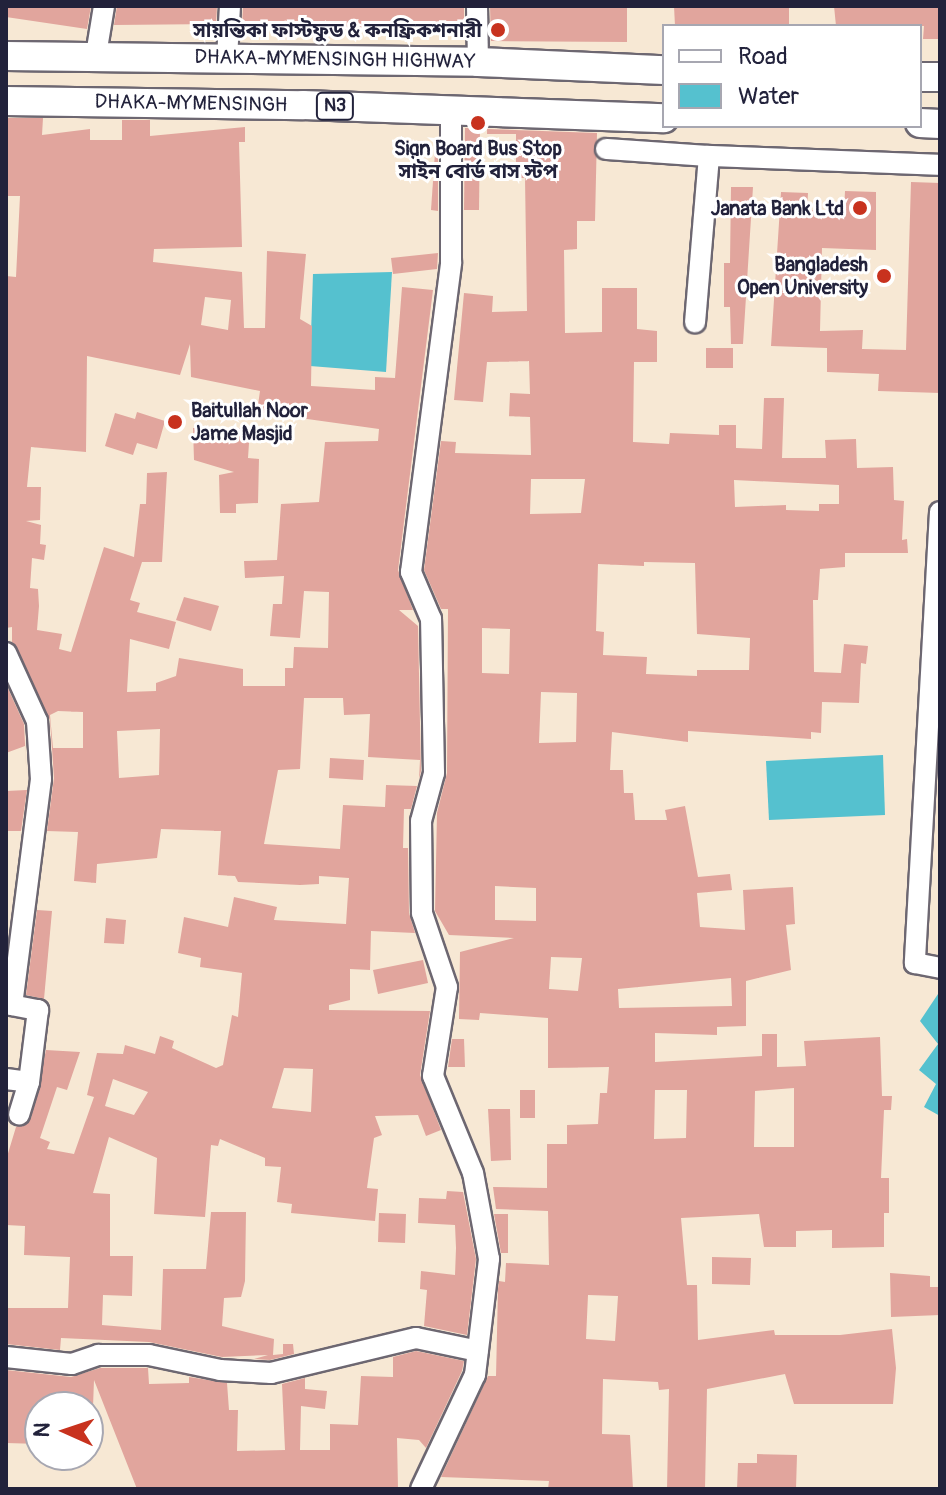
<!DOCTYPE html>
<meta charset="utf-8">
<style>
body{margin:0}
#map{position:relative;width:946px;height:1495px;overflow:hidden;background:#f7e8d4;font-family:Pangolin,"Noto Sans Bengali",sans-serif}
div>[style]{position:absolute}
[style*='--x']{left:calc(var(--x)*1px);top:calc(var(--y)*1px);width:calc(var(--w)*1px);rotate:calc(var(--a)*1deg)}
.water>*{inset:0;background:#55c1cf}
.building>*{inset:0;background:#e1a59d}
.roads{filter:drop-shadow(2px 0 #6d6771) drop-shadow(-2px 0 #6d6771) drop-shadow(0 2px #6d6771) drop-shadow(0 -2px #6d6771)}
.minor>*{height:20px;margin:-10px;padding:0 10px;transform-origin:10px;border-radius:10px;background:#fff}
.highway>*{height:28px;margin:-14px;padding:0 14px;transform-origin:14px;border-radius:14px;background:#fff}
.dots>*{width:22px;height:22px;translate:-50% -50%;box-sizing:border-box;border:4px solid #fff;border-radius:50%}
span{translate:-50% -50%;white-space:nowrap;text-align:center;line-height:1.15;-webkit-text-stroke:6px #fff;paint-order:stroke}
.shield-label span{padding:2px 6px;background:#fff;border:2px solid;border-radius:6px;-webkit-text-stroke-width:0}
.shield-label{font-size:18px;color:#22223b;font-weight:700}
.poi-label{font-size:20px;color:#22223b;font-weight:700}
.right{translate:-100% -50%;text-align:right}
.left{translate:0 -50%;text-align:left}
.street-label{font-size:20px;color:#22223b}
.frame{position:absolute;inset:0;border:8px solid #22223b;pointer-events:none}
.legend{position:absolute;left:662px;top:24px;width:260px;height:104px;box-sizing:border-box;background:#fff;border:2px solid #a7a7b1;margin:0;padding:10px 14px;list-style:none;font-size:24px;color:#22223b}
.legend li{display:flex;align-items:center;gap:16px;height:40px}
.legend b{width:40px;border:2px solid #a7a7b1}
.north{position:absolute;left:24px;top:1391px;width:80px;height:80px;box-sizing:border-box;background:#fff;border:2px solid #a7a7b1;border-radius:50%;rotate:273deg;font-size:22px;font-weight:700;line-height:32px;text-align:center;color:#22223b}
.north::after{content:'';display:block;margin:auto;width:28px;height:36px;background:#c8321e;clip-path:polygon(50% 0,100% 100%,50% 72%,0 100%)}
</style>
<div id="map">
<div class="water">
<div style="clip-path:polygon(392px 272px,386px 372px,310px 366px,313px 274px)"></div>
<div style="clip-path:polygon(883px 755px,885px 815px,769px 820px,766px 761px)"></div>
<div style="clip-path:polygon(940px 991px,940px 1116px,924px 1107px,936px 1084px,919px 1070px,938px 1044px,920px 1021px)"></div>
</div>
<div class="building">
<div style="clip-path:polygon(6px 6px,91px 6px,87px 29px,6px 17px)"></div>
<div style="clip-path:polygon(117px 6px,217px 6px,216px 24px,114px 25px)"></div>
<div style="clip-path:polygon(243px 6px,464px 6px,464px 32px,242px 28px)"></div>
<div style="clip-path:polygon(490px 6px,627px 6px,627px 42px,491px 41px)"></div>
<div style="clip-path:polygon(674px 6px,789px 6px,789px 26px,675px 26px)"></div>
<div style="clip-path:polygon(834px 6px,940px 6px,940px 39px,923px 39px,924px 26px,836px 26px)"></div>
<div style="clip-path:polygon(evenodd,8px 118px,43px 118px,42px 135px,90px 129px,90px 140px,122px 140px,122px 120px,150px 120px,150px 136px,245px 127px,245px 142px,239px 142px,242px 247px,154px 249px,153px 262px,242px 272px,244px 328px,265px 328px,267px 251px,306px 254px,300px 319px,312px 326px,311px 386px,375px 390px,375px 377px,395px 378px,402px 287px,433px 290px,398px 570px,413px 610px,399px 610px,418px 626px,421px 771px,419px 779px,420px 760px,368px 757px,370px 714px,344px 715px,343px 698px,304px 698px,300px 769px,278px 770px,264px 844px,340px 849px,343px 805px,385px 807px,386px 785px,417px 786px,411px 809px,404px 809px,403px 848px,408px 848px,409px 913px,415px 933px,371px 931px,370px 970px,350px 969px,350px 1000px,329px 1005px,329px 1010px,430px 1011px,420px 1075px,441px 1130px,426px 1136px,418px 1115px,375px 1116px,382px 1135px,374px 1138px,367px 1188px,378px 1189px,375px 1221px,291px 1213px,292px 1204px,277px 1202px,281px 1167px,265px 1166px,265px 1158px,220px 1139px,218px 1146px,211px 1145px,205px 1217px,154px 1214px,157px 1158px,109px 1137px,93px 1193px,110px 1194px,110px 1256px,133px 1256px,132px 1296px,103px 1295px,102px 1325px,161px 1330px,163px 1269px,206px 1269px,211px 1212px,246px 1212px,245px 1281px,241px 1297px,224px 1298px,222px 1326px,274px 1339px,273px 1355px,283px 1354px,283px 1344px,293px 1344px,294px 1354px,270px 1360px,254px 1359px,268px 1355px,222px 1357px,149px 1342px,61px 1338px,60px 1350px,6px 1344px,6px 1308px,68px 1308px,70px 1257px,24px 1255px,25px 1226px,6px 1225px,6px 1160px,16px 1127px,31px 1118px,46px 1050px,80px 1052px,67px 1090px,57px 1087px,40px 1138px,50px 1142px,47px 1149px,74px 1154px,94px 1097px,87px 1095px,97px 1053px,123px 1054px,125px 1045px,155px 1054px,160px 1036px,174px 1041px,172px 1048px,216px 1068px,223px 1065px,232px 1015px,238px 1017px,242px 973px,200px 967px,201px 958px,178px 953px,184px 917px,228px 927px,234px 897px,277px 907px,274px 920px,346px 924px,349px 878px,319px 876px,319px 884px,300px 885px,238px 882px,235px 876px,218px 875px,221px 831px,161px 829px,157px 858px,97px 864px,96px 883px,74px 881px,78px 832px,47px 831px,54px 778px,50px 720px,12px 642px,12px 627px,6px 628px,6px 276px,16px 277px,20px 196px,6px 196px,8px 118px,205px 297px,231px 300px,228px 330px,201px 325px,205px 297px,8px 118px,190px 344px,191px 377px,260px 391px,257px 412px,379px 429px,378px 441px,325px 442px,319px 502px,281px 504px,277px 560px,244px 561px,245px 578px,284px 576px,282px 604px,273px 604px,270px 636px,300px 638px,304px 591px,329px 592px,328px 648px,294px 647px,293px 668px,285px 668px,285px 686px,243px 686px,243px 669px,179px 658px,176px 676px,156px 683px,156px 691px,127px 692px,130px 639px,169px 649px,176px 622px,137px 612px,140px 603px,130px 600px,142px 562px,162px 562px,167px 472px,147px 473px,146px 504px,140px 504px,134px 557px,104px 547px,71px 652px,59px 649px,62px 634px,37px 630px,39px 606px,38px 589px,30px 588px,32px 558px,44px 560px,46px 545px,40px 544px,41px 525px,26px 521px,40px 520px,41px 487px,27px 487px,31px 447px,86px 452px,87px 356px,180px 375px,190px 344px,8px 118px,58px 711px,83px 712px,83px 748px,53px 748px,50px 715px,58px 711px,8px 118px,160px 729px,159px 775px,119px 778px,117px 731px,160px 729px,8px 118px,284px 1068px,313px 1069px,311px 1112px,272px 1108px,284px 1068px,8px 118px,113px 1079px,148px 1092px,134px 1115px,105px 1106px,113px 1079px)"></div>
<div style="clip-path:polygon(465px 128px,480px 128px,479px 210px,464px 210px)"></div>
<div style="clip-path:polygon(evenodd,487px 129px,597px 133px,595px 221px,577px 221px,577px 249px,564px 250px,565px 333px,602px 332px,602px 288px,637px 288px,637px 329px,657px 331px,657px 362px,634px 362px,633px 442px,669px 444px,670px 433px,719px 435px,719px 425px,736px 425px,736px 448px,762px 449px,764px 398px,784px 398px,782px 458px,826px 458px,825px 440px,856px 439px,857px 468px,893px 467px,894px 500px,904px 501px,902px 540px,907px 539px,908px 553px,845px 553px,845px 567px,820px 569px,818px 600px,813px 600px,814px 672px,841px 673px,844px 644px,868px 646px,866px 664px,861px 663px,859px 703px,822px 702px,821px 733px,811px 732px,811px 739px,688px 731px,688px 742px,612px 732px,610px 770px,623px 770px,624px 793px,633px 793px,635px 820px,667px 820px,665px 810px,685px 806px,698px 877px,730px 874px,732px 890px,697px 893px,700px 927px,745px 930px,743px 890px,793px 887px,795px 924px,786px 925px,791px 970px,746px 981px,746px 1026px,717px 1027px,717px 1035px,655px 1033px,655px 1062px,762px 1056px,762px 1034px,777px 1034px,777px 1067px,806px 1066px,804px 1041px,880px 1037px,882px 1096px,892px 1096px,891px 1110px,884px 1110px,881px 1178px,889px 1178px,889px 1213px,884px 1213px,884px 1247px,832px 1248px,832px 1230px,796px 1231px,796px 1247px,764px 1247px,759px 1214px,681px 1218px,687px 1285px,697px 1285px,698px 1340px,774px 1330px,775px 1335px,840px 1335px,892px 1329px,896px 1368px,893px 1404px,794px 1404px,785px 1374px,707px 1389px,705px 1489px,667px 1489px,669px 1389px,659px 1390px,658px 1382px,603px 1379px,602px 1434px,630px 1435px,633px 1489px,548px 1489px,549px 1481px,441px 1477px,488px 1376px,496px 1376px,498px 1289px,499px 1281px,505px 1282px,506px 1263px,549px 1265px,548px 1211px,496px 1209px,493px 1187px,547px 1188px,547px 1144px,567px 1144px,567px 1125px,598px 1124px,600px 1093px,607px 1093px,609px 1067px,548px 1068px,548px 1018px,480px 1013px,479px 1020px,459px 1019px,460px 952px,514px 938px,449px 935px,435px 911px,437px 813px,447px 773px,448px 609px,441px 609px,424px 570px,441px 441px,456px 442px,455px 453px,531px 455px,530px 417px,509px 416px,510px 393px,530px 394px,529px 361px,487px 362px,483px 402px,454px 400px,464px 293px,493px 296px,492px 312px,527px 311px,525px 178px,516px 178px,516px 134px,487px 134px,487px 129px,531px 479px,585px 479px,581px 513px,530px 514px,531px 479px,487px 129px,734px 480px,839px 485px,839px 504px,819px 504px,819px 511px,786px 510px,786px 505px,735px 507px,734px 480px,487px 129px,644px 562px,695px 563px,697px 634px,750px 638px,749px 670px,697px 670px,697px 676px,646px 674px,647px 657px,603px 655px,604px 632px,596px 631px,598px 564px,644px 566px,644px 562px,487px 129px,482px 628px,510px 629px,509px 674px,482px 673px,482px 628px,487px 129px,541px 692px,577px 693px,576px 742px,539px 743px,541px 692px,487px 129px,495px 886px,536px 888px,536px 921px,495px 920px,495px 886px,487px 129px,551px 957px,582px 958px,578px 991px,549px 989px,551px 957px,487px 129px,731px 978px,732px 1006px,619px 1008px,618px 989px,731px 978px,487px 129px,794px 1088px,794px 1147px,754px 1147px,755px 1091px,794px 1088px,487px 129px,655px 1090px,687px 1090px,686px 1138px,654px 1139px,655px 1090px,487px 129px,588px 1295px,618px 1296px,615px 1341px,586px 1339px,588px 1295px)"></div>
<div style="clip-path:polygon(436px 138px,438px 138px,438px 211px,431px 210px)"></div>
<div style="clip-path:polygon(911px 182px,940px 183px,940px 393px,878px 391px,879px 374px,827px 372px,827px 348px,771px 346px,781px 192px,808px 193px,807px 210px,844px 211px,845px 191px,876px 192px,876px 250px,822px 248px,820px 331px,863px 330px,862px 349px,906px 350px)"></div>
<div style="clip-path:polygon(731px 187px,753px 187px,743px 344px,731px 344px,730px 307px,724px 307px,724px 263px,730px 263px)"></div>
<div style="clip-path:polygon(438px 253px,437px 269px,393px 274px,391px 258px)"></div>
<div style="clip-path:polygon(706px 348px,733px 348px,733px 368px,706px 368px)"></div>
<div style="clip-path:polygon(137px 412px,165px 421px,157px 449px,137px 443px,133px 455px,105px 446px,115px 413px,135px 419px)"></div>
<div style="clip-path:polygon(193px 428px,250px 428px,248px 458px,259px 459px,258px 503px,236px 504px,236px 513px,220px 513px,219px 475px,234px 472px,194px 460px)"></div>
<div style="clip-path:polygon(184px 597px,219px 606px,211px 631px,176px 620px)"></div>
<div style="clip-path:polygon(6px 684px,24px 724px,27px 783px,25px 746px,6px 753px)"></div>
<div style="clip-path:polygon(330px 758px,364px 760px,363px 780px,329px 778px)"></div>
<div style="clip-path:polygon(27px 790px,21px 831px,6px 831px,6px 791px)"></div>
<div style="clip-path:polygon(37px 910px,52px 911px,44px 999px,26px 995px)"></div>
<div style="clip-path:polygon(106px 918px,126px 920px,124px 944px,104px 943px)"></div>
<div style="clip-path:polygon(423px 960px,428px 983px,378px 994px,373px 970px)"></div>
<div style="clip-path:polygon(452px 1039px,464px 1039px,465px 1067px,448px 1067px)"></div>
<div style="clip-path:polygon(520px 1090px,535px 1090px,535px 1118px,520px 1118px)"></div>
<div style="clip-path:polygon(488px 1109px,510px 1109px,511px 1160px,491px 1161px)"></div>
<div style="clip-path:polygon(447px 1191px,463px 1192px,476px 1259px,467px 1335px,424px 1326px,427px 1290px,420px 1289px,421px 1271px,455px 1275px,456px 1248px,455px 1225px,418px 1223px,419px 1198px,446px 1199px)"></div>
<div style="clip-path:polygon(379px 1213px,406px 1214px,405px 1243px,378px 1242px)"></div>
<div style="clip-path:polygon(494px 1214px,508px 1214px,508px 1253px,501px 1253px)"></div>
<div style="clip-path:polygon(712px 1257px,751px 1258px,750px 1285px,712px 1284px)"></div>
<div style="clip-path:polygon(890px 1273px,930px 1276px,930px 1287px,940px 1287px,940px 1315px,891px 1317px)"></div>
<div style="clip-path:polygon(416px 1351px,464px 1361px,462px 1371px,426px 1448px,419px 1440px,397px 1438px,398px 1489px,137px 1489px,94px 1380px,93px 1407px,40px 1400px,40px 1444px,6px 1443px,6px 1370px,71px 1377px,100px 1368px,148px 1368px,149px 1384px,189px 1383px,189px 1377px,227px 1383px,229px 1410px,238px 1410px,237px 1451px,285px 1450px,282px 1384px,305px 1378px,305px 1389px,327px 1391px,325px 1409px,301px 1406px,300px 1450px,330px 1450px,330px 1424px,358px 1425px,361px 1376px,393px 1377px,393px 1357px)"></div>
<div style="clip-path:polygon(757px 1454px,797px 1455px,796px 1489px,737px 1489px,738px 1463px,757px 1463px)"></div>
</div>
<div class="roads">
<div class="minor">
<div style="--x:477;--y:6;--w:56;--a:89"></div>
<div style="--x:96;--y:55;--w:50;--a:-80.7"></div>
<div style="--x:227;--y:58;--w:52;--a:-86.7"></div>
<div style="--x:606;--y:149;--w:103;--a:3.9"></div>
<div style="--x:709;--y:156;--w:167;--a:94.8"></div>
<div style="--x:709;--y:156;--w:231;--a:2.2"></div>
<div style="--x:940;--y:512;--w:452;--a:93.2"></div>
<div style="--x:915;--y:963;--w:25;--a:11"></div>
<div style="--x:6;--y:653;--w:75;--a:65.5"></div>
<div style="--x:37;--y:721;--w:58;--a:86.1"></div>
<div style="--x:41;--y:779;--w:228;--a:97.3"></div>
<div style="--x:6;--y:1004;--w:33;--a:11"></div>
<div style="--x:38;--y:1010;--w:73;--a:97.1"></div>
<div style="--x:29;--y:1082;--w:34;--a:107"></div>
<div style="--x:6;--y:1079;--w:23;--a:7"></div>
<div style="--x:6;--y:1357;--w:66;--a:6.1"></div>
<div style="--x:72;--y:1364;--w:28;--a:-19"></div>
<div style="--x:98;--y:1355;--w:51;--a:0"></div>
<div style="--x:149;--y:1355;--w:73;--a:11.9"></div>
<div style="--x:220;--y:1370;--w:51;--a:3.4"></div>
<div style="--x:271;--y:1373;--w:149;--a:-13.6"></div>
<div style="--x:416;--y:1338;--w:63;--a:11.8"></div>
<div style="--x:421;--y:1489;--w:126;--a:-64.7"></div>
<div style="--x:475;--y:1375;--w:117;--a:-83.1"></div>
<div style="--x:489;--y:1259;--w:87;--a:-100.5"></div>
<div style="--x:473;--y:1173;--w:105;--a:-112.4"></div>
<div style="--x:433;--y:1076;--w:90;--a:-81.1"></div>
<div style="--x:447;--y:987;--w:78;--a:-108.7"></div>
<div style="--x:422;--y:913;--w:92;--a:-90.6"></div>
<div style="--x:421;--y:821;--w:50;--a:-74.8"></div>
<div style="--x:434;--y:773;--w:154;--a:-91.1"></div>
<div style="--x:431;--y:619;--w:51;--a:-113.1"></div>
<div style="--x:411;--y:572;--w:313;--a:-82.6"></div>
<div style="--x:451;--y:262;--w:151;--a:-90"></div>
</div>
<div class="highway">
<div style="--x:6;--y:56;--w:472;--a:0.7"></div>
<div style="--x:478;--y:62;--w:186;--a:2.5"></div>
<div style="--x:920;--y:77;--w:20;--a:0"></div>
<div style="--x:6;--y:101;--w:297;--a:0.8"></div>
<div style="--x:303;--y:105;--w:361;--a:2.1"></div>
<div style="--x:920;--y:123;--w:20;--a:3"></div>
</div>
</div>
<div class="dots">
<div style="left:498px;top:30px;background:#c8321e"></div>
<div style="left:478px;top:123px;background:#c8321e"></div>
<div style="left:860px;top:208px;background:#c8321e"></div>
<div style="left:884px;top:276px;background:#c8321e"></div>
<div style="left:175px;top:422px;background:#c8321e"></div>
</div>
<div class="shield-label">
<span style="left:335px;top:106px">N3</span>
</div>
<div class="poi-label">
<span class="right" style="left:482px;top:30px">সায়ন্তিকা ফাস্টফুড &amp; কনফ্রিকশনারী</span>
<span style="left:478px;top:160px">Sign Board Bus Stop<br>সাইন বোর্ড বাস স্টপ</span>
<span class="right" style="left:844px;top:208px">Janata Bank Ltd</span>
<span class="right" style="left:868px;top:276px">Bangladesh<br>Open University</span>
<span class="left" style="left:191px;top:422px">Baitullah Noor<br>Jame Masjid</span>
</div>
<div class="street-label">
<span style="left:335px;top:59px;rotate:1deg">DHAKA-MYMENSINGH HIGHWAY</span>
<span style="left:191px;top:103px;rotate:1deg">DHAKA-MYMENSINGH</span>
</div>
<div class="frame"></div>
<ul class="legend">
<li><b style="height:10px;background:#fff"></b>Road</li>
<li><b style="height:22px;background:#55c1cf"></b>Water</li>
</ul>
<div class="north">N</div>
</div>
